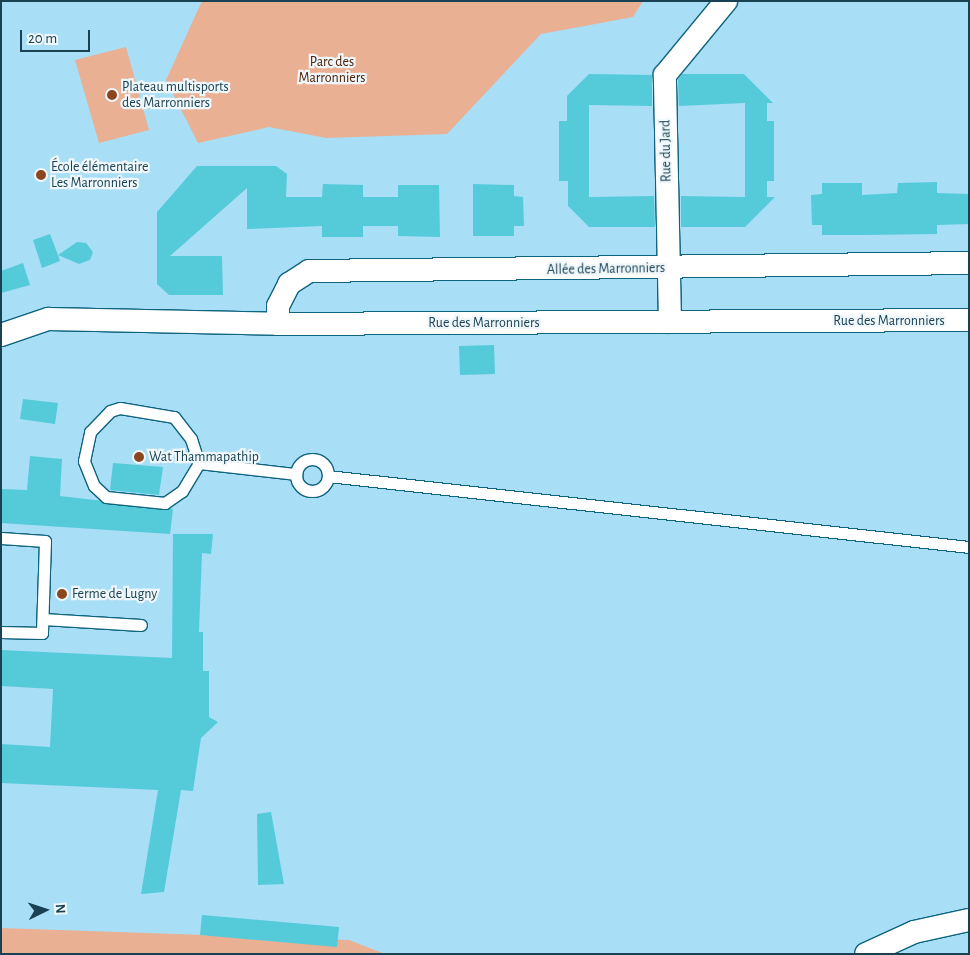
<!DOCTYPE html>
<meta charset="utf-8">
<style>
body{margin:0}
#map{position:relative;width:970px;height:955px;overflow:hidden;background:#a8def6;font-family:"Alegreya Sans",sans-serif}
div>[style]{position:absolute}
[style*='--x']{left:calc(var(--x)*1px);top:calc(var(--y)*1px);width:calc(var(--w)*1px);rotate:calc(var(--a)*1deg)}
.green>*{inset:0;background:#eab094}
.building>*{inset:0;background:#55cbda}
.roads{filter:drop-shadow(1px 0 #0e637e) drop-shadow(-1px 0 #0e637e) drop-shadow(0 1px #0e637e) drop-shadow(0 -1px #0e637e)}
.service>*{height:11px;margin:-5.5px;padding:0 5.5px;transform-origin:5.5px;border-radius:5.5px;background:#fff}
.service>.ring{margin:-5.5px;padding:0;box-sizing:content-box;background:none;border:11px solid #fff;border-radius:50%}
.minor>*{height:22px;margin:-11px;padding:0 11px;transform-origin:11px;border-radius:11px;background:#fff}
.dots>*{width:14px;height:14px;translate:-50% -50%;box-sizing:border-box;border:2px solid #eff7fb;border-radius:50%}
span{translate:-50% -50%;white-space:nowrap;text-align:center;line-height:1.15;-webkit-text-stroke:4.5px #eff7fb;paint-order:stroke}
.park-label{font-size:14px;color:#4f2106}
.poi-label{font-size:14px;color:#184151}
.left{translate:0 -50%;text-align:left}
.street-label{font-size:14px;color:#184151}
.frame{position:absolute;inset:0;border:2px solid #184151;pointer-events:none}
.north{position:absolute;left:20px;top:885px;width:50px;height:50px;-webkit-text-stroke:4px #eff7fb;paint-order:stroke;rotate:86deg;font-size:14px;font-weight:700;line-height:20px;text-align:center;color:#184151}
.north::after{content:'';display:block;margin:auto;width:18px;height:22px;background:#184151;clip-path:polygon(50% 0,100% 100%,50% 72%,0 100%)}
.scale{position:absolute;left:20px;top:30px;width:70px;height:22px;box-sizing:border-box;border:2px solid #184151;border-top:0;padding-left:6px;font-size:15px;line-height:18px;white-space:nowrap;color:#184151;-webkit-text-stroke:4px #eff7fb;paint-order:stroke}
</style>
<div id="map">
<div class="green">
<div style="clip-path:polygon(202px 1px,643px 1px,633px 17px,541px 34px,447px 134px,326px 138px,269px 127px,198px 143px,166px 80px)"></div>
<div style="clip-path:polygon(126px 47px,149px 130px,99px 143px,75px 60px)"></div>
<div style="clip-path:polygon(1px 928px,349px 940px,385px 954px,1px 954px)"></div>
</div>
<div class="building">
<div style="clip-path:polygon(589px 74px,652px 75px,652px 106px,589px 105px,589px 197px,654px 196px,655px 227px,589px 227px,568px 206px,568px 181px,559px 181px,559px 121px,567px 121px,567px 96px)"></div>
<div style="clip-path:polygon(682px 74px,744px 74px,773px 103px,767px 103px,767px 121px,774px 121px,774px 181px,767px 181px,767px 197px,775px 197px,745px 227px,681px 227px,681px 196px,745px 197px,745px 103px,679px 106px,678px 80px)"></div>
<div style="clip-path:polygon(197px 166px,276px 166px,287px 174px,286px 197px,322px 197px,323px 184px,363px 185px,363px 197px,398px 197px,398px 185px,439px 185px,440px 237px,398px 236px,398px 226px,363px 226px,363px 237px,322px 237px,322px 226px,247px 229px,247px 188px,170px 256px,222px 256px,223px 295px,169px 295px,157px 284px,157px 212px)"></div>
<div style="clip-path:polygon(937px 182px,937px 193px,969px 194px,969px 224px,937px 225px,937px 234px,862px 235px,822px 235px,822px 225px,812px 225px,811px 195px,822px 194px,822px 183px,862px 183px,862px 195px,897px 193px,898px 183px)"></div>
<div style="clip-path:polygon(473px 184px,514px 185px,514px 196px,523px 197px,524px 226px,514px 226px,514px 236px,473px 236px)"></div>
<div style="clip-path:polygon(50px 234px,58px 255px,77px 242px,86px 243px,93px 252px,90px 260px,79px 264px,58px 255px,60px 261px,42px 268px,33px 240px)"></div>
<div style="clip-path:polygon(23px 263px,30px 285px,1px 293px,1px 271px)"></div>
<div style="clip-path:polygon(494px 345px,495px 374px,460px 375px,459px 346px)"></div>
<div style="clip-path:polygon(23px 399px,58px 403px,55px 424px,20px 419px)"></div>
<div style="clip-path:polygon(30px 456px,62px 459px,60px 496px,173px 509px,170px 534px,1px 523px,1px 489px,27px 490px)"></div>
<div style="clip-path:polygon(113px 463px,163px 467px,159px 495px,110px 490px)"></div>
<div style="clip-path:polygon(173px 534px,213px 534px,211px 554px,202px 553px,199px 632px,203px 632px,203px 671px,209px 671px,209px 717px,218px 722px,201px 738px,193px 791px,181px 790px,164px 892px,141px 894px,158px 790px,1px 783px,1px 744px,50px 747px,53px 689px,1px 686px,1px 650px,172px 658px)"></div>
<div style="clip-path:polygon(271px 812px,284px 884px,258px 885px,257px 814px)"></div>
<div style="clip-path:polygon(202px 915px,339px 927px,337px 947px,200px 935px)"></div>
</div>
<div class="roads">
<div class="service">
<div class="ring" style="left:296px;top:459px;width:21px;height:21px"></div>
<div style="--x:199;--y:463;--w:33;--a:121"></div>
<div style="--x:182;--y:491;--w:21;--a:145"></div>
<div style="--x:165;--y:503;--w:59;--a:-174.2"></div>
<div style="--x:106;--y:497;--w:16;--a:-137"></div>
<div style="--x:94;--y:486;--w:27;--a:-112"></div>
<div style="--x:84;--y:461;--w:30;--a:-78"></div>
<div style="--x:90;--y:432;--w:29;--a:-46"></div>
<div style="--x:110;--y:411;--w:10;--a:-17"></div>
<div style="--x:120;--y:408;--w:55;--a:9.5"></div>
<div style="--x:174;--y:417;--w:28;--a:52"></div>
<div style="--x:191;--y:439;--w:25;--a:72"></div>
<div style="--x:199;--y:463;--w:98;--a:6.5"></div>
<div style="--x:328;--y:476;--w:645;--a:6.32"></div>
<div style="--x:1;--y:538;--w:44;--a:3.9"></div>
<div style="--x:45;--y:541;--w:92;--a:91.9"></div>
<div style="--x:42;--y:633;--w:41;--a:-178.6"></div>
<div style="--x:43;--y:619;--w:98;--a:3.5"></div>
</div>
<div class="minor">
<div style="--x:670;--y:322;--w:247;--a:-91.2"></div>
<div style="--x:665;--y:75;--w:96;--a:-50.5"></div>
<div style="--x:278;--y:324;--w:18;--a:-90"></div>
<div style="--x:278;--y:306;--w:25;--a:-63"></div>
<div style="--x:289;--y:284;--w:24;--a:-33"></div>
<div style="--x:309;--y:271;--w:660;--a:-0.69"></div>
<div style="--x:1;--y:335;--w:50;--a:-18.8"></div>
<div style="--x:48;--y:319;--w:230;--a:1.2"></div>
<div style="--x:278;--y:324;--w:691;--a:-0.33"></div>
<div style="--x:866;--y:954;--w:53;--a:-24.6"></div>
<div style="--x:914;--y:932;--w:56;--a:-12.3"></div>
</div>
</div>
<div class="dots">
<div style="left:112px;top:95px;background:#8b451f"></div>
<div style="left:41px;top:175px;background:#8b451f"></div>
<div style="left:139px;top:457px;background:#8b451f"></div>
<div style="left:62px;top:594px;background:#8b451f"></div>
</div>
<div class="park-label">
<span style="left:332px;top:70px">Parc des<br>Marronniers</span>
</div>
<div class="poi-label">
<span class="left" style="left:122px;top:95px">Plateau multisports<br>des Marronniers</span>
<span class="left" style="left:51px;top:175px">École élémentaire<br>Les Marronniers</span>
<span class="left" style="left:149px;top:457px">Wat Thammapathip</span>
<span class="left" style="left:72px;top:594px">Ferme de Lugny</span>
</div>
<div class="street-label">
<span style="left:666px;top:151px;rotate:-91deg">Rue du Jard</span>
<span style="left:606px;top:269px;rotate:-1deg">Allée des Marronniers</span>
<span style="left:889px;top:321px">Rue des Marronniers</span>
<span style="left:484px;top:323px">Rue des Marronniers</span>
</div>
<div class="frame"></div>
<div class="north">N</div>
<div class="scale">20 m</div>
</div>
